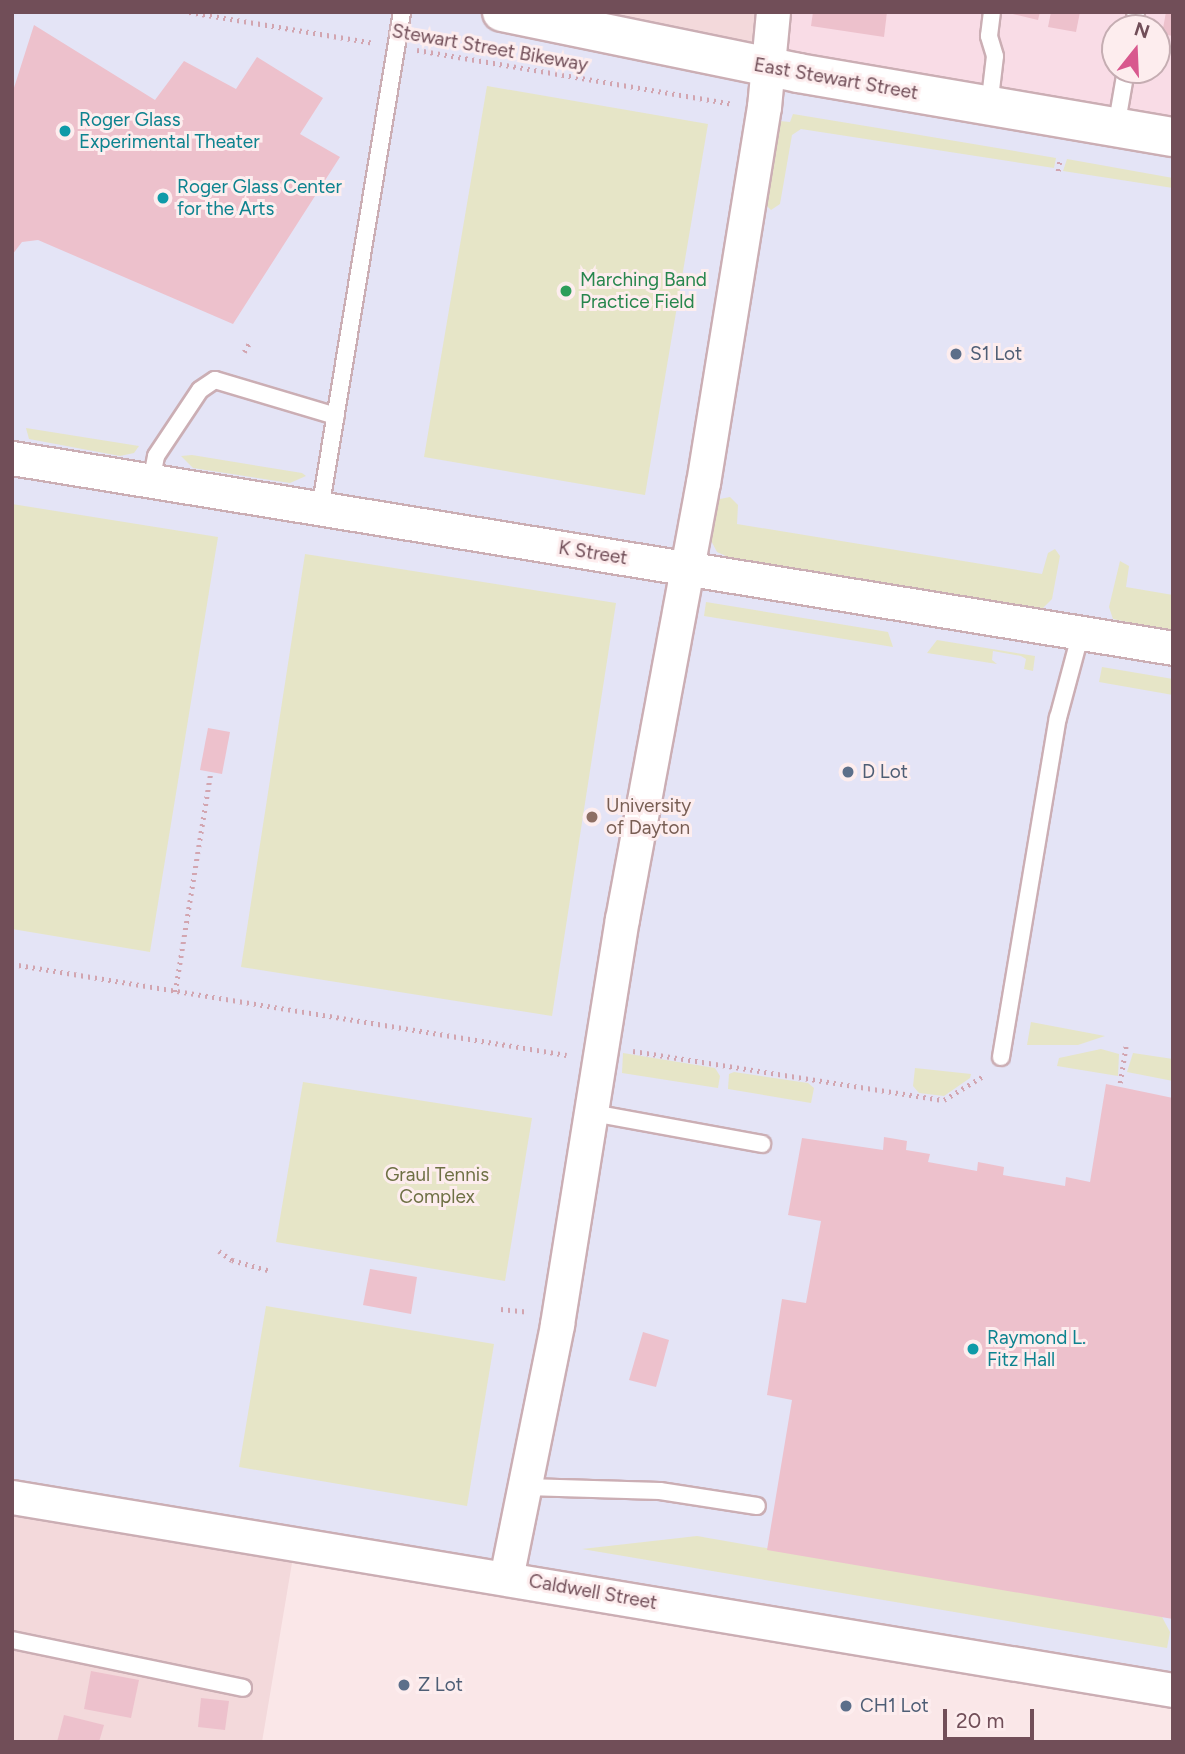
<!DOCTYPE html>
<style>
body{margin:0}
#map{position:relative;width:1185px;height:1754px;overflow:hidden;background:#fae7e8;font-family:Figtree,sans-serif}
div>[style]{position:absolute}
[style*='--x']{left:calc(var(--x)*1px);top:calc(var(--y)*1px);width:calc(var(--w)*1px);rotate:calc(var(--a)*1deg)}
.residential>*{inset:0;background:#f3d9db}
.commercial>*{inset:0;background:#f9dce6}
.education>*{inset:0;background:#e4e4f6}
.green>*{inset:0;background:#e6e5c7}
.building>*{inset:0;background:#edc1cc}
.path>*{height:4.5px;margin-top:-2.25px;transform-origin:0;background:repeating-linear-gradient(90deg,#d2a5b0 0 2px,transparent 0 7px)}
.roads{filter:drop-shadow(2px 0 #cbaeb4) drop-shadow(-2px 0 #cbaeb4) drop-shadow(0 2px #cbaeb4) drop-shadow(0 -2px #cbaeb4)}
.service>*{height:16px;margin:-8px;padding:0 8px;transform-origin:8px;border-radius:8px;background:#fff}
.minor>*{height:33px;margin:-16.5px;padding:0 16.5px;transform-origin:16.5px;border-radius:16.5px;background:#fff}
.secondary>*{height:38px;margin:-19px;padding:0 19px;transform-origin:19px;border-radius:19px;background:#fff}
.dots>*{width:19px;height:19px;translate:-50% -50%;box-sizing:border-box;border:4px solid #fdedee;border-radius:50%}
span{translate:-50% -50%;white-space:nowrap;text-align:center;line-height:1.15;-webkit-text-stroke:6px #fdedee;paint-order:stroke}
.street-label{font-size:19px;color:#714e58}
.culture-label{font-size:19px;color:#0d838f}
.left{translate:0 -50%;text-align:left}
.leisure-label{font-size:19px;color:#27864d}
.service-label{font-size:19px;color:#4e5e75}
.education-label{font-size:19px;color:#785e54}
.park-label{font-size:19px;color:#6e7044}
.frame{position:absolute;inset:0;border:14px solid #714e58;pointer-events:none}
.north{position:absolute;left:1101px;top:14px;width:70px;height:70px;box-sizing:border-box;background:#fdedee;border:2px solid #c5adb2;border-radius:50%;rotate:18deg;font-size:19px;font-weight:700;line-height:28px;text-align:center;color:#714e58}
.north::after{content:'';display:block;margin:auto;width:24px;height:32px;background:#d8598e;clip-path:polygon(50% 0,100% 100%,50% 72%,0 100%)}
.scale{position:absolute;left:943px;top:1709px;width:91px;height:32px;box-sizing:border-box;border:4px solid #714e58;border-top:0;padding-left:9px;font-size:21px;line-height:24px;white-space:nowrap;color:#714e58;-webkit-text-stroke:5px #fdedee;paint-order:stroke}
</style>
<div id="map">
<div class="residential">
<div style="clip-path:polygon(568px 12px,763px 12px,758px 51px)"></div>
<div style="clip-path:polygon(12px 1500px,295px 1545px,262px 1742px,12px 1742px)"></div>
</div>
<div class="commercial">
<div style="clip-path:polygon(evenodd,791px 12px,1173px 12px,1173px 119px,786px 57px,791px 12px,1115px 28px,1157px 28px,1157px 70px,1115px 70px,1115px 28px)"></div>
</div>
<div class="education">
<div style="clip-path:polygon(12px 12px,502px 12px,1173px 137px,1173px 1687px,12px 1497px)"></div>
</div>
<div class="green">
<div style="clip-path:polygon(487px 86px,708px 124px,645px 495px,424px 457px)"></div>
<div style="clip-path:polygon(793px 114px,878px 128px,1056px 158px,1054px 168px,801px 129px,792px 135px,780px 204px,771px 210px,765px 204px,780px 121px,790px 122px)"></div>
<div style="clip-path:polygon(1067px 159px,1173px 178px,1173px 188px,1063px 171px)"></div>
<div style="clip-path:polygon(26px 428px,139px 446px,134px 453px,120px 456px,29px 439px)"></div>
<div style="clip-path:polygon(192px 455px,302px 473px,306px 476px,290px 483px,193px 468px,181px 456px)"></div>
<div style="clip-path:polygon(730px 497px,738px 505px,737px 524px,1042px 574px,1048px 553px,1055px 549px,1060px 556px,1052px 599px,1041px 610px,730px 558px,717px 552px,708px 535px,715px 500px)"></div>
<div style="clip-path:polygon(12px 504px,218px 537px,150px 952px,12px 929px)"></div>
<div style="clip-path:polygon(305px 554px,616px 603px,552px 1016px,241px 967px)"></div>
<div style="clip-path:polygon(1120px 561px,1129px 566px,1126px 587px,1173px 595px,1173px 632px,1113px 619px,1109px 607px)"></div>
<div style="clip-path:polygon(706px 602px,888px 632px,893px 647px,704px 616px)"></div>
<div style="clip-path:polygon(937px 640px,1035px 656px,1033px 671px,1024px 669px,1026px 659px,1021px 656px,993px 651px,992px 660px,997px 664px,927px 653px)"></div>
<div style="clip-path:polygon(1102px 667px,1173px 679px,1173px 695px,1099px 682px)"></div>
<div style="clip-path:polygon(1031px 1022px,1105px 1036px,1078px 1045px,1027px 1045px)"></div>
<div style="clip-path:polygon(1101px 1049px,1119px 1054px,1118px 1076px,1057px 1066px,1059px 1058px)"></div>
<div style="clip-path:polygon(623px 1053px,715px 1068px,720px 1076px,718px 1088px,622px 1073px)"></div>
<div style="clip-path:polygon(1133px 1053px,1173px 1059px,1173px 1081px,1127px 1072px)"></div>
<div style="clip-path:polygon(915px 1068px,971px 1074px,970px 1078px,944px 1096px,919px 1093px,913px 1086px)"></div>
<div style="clip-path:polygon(734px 1072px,808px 1083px,814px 1088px,811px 1103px,728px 1089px,729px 1074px)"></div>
<div style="clip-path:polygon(303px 1082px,532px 1118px,505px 1281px,276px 1242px)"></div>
<div style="clip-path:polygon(266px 1306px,494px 1344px,467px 1506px,239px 1467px)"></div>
<div style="clip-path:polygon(697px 1536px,1162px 1617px,1170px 1632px,1167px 1648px,582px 1549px)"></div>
</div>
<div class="building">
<div style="clip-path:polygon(813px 12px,887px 12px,884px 37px,811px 26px)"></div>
<div style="clip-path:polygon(1004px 12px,1040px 12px,1038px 20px)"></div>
<div style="clip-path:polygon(1051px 12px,1080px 12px,1076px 32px,1048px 27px)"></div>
<div style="clip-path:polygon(1166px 12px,1173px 12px,1173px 36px,1162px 34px)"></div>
<div style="clip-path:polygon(34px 25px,155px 100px,184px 61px,236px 89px,257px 57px,323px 98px,300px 134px,340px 157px,233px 324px,38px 240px,22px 242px,12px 255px,12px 94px)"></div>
<div style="clip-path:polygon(208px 728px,230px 732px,222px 774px,200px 770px)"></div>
<div style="clip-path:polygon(1106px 1084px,1173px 1098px,1173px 1619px,767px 1550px,792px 1400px,767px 1395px,782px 1299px,806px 1303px,821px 1221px,788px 1215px,802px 1138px,883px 1150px,884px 1137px,896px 1139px,907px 1141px,906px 1150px,930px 1154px,928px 1162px,977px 1171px,978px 1162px,1004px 1167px,1003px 1175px,1065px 1186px,1066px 1177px,1090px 1182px)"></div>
<div style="clip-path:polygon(370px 1269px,417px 1277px,411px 1314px,363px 1305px)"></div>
<div style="clip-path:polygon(643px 1332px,669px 1340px,656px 1387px,629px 1380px)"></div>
<div style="clip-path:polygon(91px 1671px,139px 1680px,131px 1718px,84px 1709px)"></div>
<div style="clip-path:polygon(201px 1698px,229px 1701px,225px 1730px,198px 1727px)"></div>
<div style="clip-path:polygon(64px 1715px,104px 1725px,99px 1742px,57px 1742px)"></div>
</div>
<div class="path">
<div style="--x:189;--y:12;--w:188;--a:9.5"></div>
<div style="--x:417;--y:50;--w:321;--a:9.7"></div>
<div style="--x:1058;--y:171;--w:12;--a:-81"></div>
<div style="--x:244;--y:352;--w:12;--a:-59"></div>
<div style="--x:12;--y:964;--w:562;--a:9.31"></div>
<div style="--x:175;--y:992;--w:220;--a:-80.8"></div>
<div style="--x:633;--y:1051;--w:315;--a:9"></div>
<div style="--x:944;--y:1100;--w:48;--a:-31.4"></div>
<div style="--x:1120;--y:1083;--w:37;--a:-81"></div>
<div style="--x:219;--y:1251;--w:16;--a:35"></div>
<div style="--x:232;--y:1260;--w:41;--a:15.8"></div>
<div style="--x:501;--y:1309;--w:27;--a:6"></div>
</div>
<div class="roads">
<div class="service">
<div style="--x:1133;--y:28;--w:16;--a:-79"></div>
<div style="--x:989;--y:107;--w:51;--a:-83.3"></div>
<div style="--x:995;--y:56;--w:21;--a:-107"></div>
<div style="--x:989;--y:36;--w:24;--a:-83"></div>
<div style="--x:1116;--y:128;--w:59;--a:-80.2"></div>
<div style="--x:151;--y:482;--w:26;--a:-79"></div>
<div style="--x:156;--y:456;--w:79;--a:-56.3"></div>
<div style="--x:200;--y:390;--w:18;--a:-34"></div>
<div style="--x:215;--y:380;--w:126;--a:16.6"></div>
<div style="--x:320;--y:510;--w:505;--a:-80.65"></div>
<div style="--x:1001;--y:1057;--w:344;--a:-80.5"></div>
<div style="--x:1058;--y:718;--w:89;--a:-75"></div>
<div style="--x:593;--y:1113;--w:172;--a:10.4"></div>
<div style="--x:526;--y:1487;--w:134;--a:1.7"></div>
<div style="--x:660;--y:1491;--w:98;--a:8.8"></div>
<div style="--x:12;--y:1640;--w:236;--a:11.7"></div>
</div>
<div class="minor">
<div style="--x:12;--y:458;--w:1176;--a:9.29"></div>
<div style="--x:12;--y:1497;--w:1177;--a:9.44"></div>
<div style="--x:506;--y:1578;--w:259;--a:-78.6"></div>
<div style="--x:557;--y:1324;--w:410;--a:-80.9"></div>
<div style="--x:622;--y:919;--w:443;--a:-79.5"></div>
<div style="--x:703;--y:483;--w:381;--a:-80.8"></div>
<div style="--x:764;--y:107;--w:95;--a:-84.6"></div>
</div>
<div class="secondary">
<div style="--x:502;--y:12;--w:302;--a:11.6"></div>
<div style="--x:798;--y:73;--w:380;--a:9.7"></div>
</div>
</div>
<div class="dots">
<div style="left:65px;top:131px;background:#0f9aa8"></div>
<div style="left:163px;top:198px;background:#0f9aa8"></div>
<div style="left:566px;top:291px;background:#2e9e5b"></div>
<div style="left:956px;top:354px;background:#5c6f8a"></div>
<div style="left:848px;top:772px;background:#5c6f8a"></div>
<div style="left:592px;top:817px;background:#8d6e63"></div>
<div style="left:973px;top:1349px;background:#0f9aa8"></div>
<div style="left:404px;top:1685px;background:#5c6f8a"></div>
<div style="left:846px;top:1706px;background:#5c6f8a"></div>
</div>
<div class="street-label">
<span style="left:490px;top:48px;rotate:10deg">Stewart Street Bikeway</span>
<span style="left:836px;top:79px;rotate:10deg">East Stewart Street</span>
<span style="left:593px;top:553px;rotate:9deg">K Street</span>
<span style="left:593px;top:1592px;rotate:10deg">Caldwell Street</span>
</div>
<div class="culture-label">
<span class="left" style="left:79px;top:131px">Roger Glass<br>Experimental Theater</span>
<span class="left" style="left:177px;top:198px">Roger Glass Center<br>for the Arts</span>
<span class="left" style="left:987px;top:1349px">Raymond L.<br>Fitz Hall</span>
</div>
<div class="leisure-label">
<span class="left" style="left:580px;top:291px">Marching Band<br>Practice Field</span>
</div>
<div class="service-label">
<span class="left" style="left:970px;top:354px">S1 Lot</span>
<span class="left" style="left:862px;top:772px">D Lot</span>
<span class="left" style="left:418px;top:1685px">Z Lot</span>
<span class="left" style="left:860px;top:1706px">CH1 Lot</span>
</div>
<div class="education-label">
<span class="left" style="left:606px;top:817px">University<br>of Dayton</span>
</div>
<div class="park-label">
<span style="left:437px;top:1186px">Graul Tennis<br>Complex</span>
</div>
<div class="frame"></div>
<div class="north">N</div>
<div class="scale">20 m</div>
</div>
